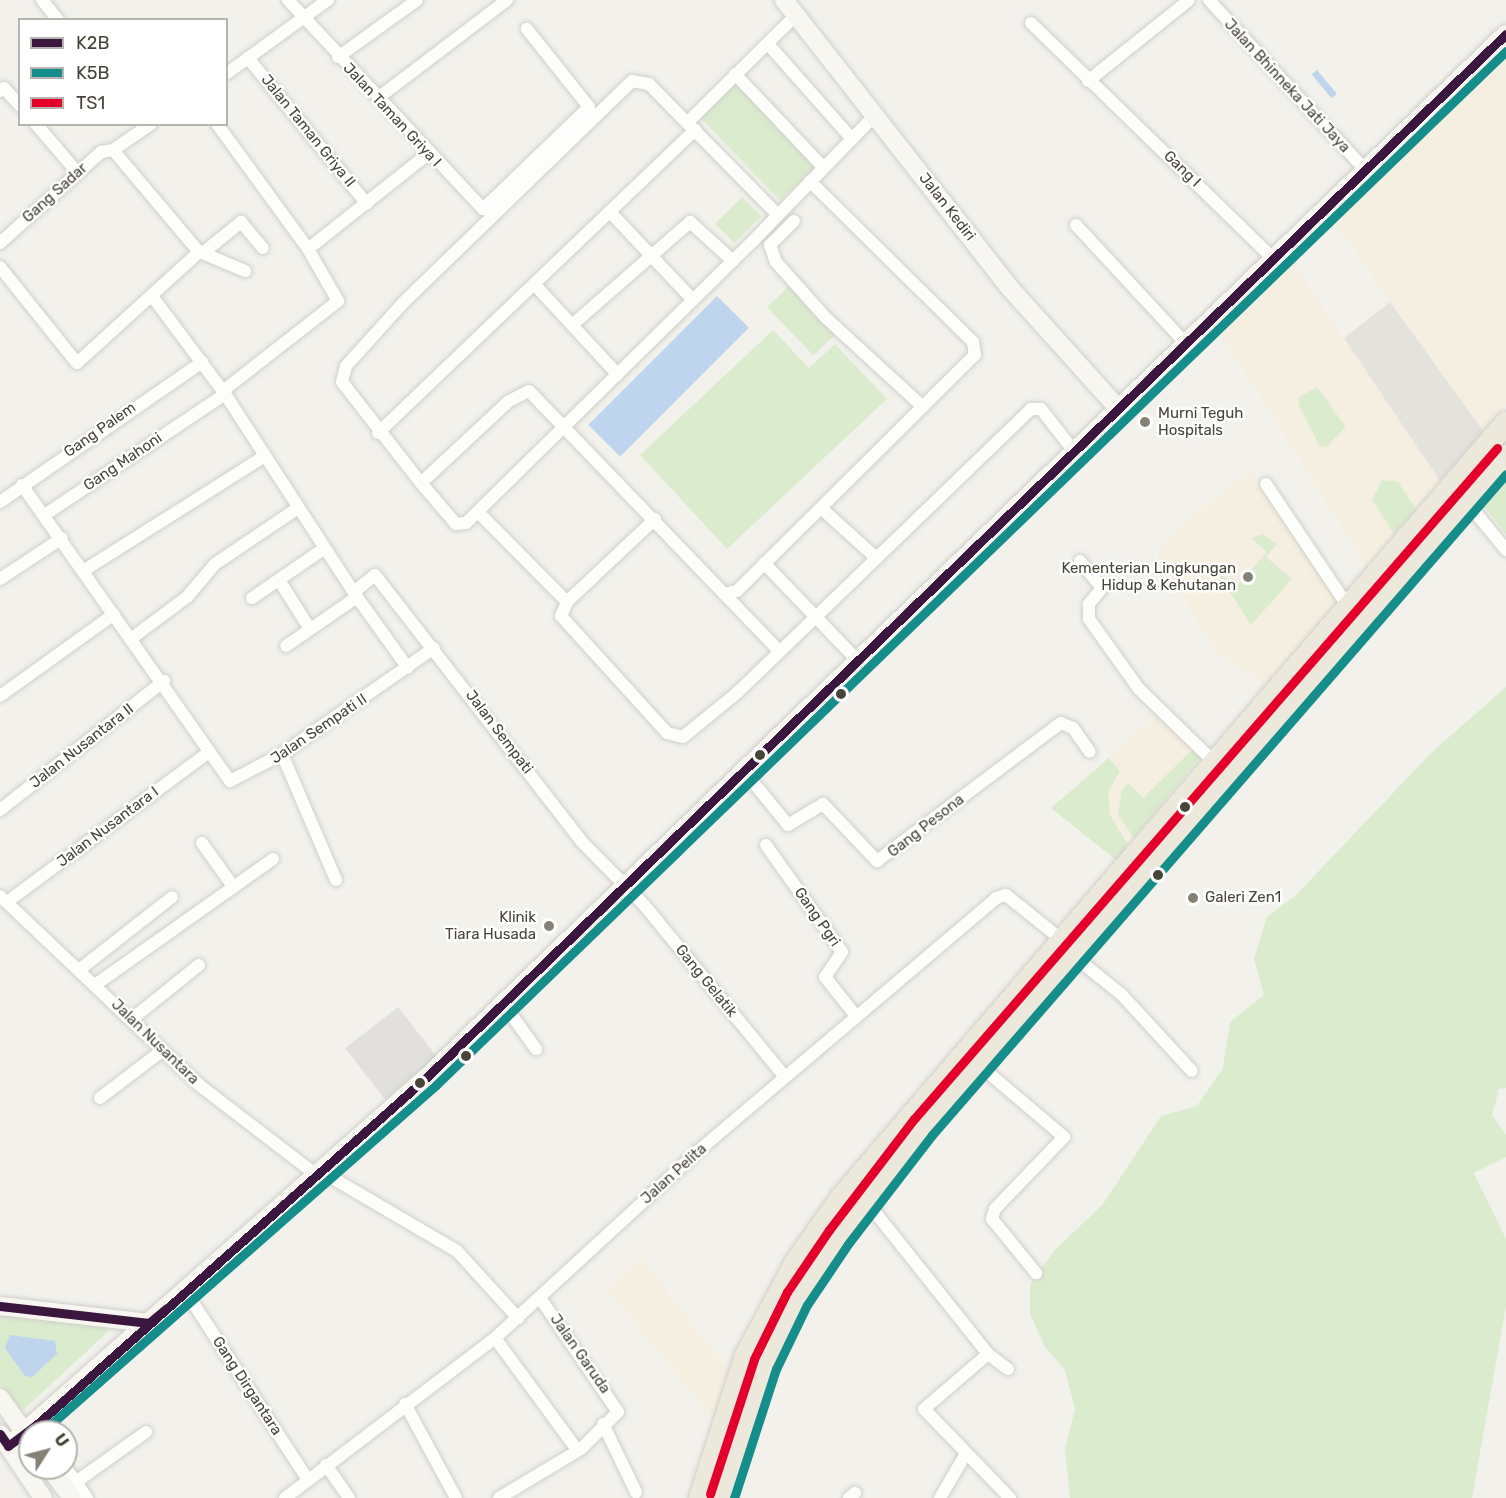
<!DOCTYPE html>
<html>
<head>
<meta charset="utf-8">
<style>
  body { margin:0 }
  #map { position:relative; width:1506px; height:1498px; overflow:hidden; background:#f2f1ec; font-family:Rubik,sans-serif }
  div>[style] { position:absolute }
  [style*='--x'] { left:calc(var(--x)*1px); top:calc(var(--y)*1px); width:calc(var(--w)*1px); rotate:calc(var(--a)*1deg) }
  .commercial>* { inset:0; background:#f4efe0 }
  .industrial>* { inset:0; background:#e4e2dc }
  .green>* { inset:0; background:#dbecce; transform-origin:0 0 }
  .parking>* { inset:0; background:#e1e0dc; transform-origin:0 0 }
  .water>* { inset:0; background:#bfd4ed; transform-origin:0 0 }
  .roads { filter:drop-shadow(0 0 2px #d0cfca) drop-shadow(0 0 2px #d0cfca) }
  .street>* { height:12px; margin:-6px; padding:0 6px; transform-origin:6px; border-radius:6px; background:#fdfdfc }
  .secondary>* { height:18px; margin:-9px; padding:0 9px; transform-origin:9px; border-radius:9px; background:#f7f6f0 }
  .highway>* { height:22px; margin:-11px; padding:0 11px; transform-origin:11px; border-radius:11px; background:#ece8db }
  .bus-1>* { height:9px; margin:-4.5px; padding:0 4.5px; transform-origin:4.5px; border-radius:4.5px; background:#3b163f }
  .bus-2>* { height:9px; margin:-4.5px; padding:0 4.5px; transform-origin:4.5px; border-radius:4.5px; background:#158d8b }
  .bus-3>* { height:9px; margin:-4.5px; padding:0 4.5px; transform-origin:4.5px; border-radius:4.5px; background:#e4002b }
  .dots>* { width:16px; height:16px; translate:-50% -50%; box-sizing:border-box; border:3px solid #fff; border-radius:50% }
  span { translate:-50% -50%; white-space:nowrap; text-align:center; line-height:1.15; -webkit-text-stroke:5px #fff; paint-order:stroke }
  .street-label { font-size:15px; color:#484438 }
  .poi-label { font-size:15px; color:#484438 }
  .left { translate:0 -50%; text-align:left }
  .right { translate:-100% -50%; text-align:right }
  .legend { position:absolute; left:18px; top:18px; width:210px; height:108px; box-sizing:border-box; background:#fff; border:2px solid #b6b4af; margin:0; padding:8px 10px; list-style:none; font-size:18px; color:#484438 }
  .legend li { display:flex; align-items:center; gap:12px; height:30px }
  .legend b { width:30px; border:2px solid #b6b4af }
  .north { position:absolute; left:18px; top:1420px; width:60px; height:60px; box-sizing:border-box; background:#fff; border:2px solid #b6b4af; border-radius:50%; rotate:54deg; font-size:16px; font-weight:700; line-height:24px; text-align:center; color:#484438 }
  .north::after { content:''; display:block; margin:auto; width:21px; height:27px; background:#848177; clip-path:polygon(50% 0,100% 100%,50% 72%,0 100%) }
</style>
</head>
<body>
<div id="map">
  <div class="commercial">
    <div style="clip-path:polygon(1506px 52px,1506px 405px,1484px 432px,1333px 221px)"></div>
    <div style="clip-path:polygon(1289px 257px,1440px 481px,1366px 566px,1218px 330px)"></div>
    <div style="clip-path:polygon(1250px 471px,1341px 600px,1266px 685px,1215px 651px,1157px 554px,1179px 526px)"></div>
    <div style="clip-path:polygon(1158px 714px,1200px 758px,1116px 860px,1051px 808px)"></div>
    <div style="clip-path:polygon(641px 1257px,732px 1375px,717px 1423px,606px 1289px)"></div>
  </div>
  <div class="industrial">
    <div style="clip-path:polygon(1390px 302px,1484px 432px,1440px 481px,1344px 338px)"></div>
  </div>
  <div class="green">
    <div style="left:737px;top:81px;width:116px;height:52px;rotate:46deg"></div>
    <div style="left:742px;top:197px;width:27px;height:38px;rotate:45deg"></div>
    <div style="left:790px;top:285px;width:67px;height:32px;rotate:46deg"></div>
    <div style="clip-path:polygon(773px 330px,809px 368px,835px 344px,887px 399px,727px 549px,640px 455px)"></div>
    <div style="clip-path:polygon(1317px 387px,1346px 427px,1326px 447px,1319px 445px,1299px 406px,1299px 397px)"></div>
    <div style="clip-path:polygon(1506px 475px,1506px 534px,1481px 503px)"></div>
    <div style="clip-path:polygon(1382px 480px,1398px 482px,1416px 509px,1394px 534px,1372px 500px)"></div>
    <div style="clip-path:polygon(1262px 534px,1277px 544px,1266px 557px,1292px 579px,1251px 625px,1216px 570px,1236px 587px,1267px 552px,1251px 538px)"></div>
    <div style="clip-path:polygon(1506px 687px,1506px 1088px,1499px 1089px,1492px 1115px,1506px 1135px,1506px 1157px,1474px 1173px,1506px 1239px,1506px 1306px,1472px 1498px,1070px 1498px,1065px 1449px,1075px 1409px,1065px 1370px,1045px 1347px,1030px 1314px,1030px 1285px,1054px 1251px,1103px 1204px,1161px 1116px,1197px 1106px,1223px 1068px,1230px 1022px,1264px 995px,1254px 959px,1267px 917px,1295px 896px,1432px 752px)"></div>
    <div style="clip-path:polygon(1192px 750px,1200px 758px,1134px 838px,1118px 815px,1122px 789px,1129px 783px,1143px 798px)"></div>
    <div style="clip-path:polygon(1109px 758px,1120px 771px,1108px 792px,1110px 815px,1128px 845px,1116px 860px,1051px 808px)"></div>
    <div style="clip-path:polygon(0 1314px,106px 1328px,109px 1331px,22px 1411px,0 1384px)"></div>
  </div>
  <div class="parking">
    <div style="left:398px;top:1007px;width:65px;height:67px;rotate:52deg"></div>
  </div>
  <div class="water">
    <div style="left:1317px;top:70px;width:31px;height:7px;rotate:50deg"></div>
    <div style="left:717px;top:296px;width:45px;height:182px;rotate:45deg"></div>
    <div style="clip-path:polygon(10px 1335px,55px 1341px,57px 1354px,32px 1377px,25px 1376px,5px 1348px)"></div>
  </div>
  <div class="roads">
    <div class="street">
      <div style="--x:42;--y:0;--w:26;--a:51"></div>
      <div style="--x:288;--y:0;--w:286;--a:47"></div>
      <div style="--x:483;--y:209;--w:147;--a:-43.9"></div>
      <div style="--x:589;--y:107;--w:100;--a:-128.5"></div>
      <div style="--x:1209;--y:0;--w:232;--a:47.4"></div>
      <div style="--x:1031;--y:23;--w:339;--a:44.2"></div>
      <div style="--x:768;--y:44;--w:127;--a:48.5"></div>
      <div style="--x:338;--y:57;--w:97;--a:-35.8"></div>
      <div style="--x:248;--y:58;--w:188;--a:50.8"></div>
      <div style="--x:226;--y:74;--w:126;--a:-36"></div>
      <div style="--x:735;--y:74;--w:128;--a:46.6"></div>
      <div style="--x:1088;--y:81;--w:129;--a:-38.7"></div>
      <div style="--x:0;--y:91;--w:5;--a:-37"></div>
      <div style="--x:4;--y:88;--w:24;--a:48"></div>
      <div style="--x:378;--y:98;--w:162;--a:-37.2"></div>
      <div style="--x:688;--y:122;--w:152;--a:-44.7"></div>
      <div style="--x:36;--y:124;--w:63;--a:49.5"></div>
      <div style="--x:217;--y:124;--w:155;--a:53.9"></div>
      <div style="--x:308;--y:249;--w:60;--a:60"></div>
      <div style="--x:338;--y:301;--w:146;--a:142"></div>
      <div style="--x:113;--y:150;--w:133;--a:49.9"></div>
      <div style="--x:113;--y:150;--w:46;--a:-34.4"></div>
      <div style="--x:610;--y:212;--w:121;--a:46.7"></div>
      <div style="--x:778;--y:215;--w:184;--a:-134.6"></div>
      <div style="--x:649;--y:84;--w:17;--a:-170"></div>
      <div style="--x:632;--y:81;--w:319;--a:135.9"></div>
      <div style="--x:403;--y:303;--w:85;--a:132.1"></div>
      <div style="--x:346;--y:366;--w:16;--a:104"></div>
      <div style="--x:342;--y:382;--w:128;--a:52"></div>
      <div style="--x:421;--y:483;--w:54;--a:49.5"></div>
      <div style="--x:456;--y:524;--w:10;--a:-6"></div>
      <div style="--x:466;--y:523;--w:404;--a:-44.5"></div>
      <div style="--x:754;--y:240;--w:174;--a:-45.9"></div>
      <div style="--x:794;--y:221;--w:34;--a:135"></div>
      <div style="--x:770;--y:245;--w:18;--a:71"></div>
      <div style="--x:776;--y:262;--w:76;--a:48.2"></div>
      <div style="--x:827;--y:319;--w:130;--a:42.5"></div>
      <div style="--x:1076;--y:225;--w:163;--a:47.2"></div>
      <div style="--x:0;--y:243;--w:136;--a:-42"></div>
      <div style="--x:101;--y:152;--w:12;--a:-9"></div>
      <div style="--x:308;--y:249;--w:153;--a:-38.4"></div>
      <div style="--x:200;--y:252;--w:49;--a:22.9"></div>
      <div style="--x:204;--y:252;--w:48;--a:-39"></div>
      <div style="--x:241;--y:222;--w:34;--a:50"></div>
      <div style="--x:0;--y:267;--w:123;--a:51.3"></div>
      <div style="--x:77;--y:363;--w:165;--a:-42.3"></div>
      <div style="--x:535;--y:285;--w:122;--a:47.3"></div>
      <div style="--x:152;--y:296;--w:122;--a:53.3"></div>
      <div style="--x:225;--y:394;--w:242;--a:57"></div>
      <div style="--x:357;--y:597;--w:86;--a:145.4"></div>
      <div style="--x:572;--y:325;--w:157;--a:-41.1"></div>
      <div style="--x:690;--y:222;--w:58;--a:42.2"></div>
      <div style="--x:378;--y:433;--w:439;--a:-43.7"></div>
      <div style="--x:421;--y:483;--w:120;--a:-43"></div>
      <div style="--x:509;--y:401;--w:22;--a:-27"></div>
      <div style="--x:529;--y:391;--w:361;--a:46.1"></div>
      <div style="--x:1266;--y:484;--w:146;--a:56.2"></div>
      <div style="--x:22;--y:485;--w:362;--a:54.9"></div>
      <div style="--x:230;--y:781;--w:59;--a:-27.4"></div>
      <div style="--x:282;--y:754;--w:185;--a:-34.9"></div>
      <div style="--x:0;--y:502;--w:246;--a:-34.7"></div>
      <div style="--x:1467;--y:502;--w:62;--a:50.9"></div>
      <div style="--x:821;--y:508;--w:73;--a:42.2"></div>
      <div style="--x:478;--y:512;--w:127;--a:45.3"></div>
      <div style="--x:46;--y:514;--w:216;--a:-33.8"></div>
      <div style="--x:655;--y:519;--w:121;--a:136.7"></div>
      <div style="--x:567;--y:602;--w:15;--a:113"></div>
      <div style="--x:561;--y:616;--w:158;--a:47.8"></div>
      <div style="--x:667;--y:733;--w:16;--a:14"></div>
      <div style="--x:683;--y:737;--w:71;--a:-39.3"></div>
      <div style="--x:738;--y:692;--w:407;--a:-44"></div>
      <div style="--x:1031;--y:409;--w:10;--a:0"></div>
      <div style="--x:1041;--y:409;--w:52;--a:52"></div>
      <div style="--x:1080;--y:561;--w:35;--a:51"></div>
      <div style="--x:1102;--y:588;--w:21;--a:129"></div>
      <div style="--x:1089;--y:604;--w:15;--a:90"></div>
      <div style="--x:1089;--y:619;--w:86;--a:54.5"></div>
      <div style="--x:1139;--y:689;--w:107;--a:44.2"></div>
      <div style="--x:764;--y:563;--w:133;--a:46.2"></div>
      <div style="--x:83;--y:571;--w:215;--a:-32.3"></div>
      <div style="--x:0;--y:579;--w:74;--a:-33.5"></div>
      <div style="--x:279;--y:580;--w:58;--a:57.7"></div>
      <div style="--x:354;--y:592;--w:27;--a:-39"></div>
      <div style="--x:375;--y:575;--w:336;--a:52.2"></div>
      <div style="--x:581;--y:841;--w:91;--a:45.4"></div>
      <div style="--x:645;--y:906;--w:221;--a:50.7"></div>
      <div style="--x:728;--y:593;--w:9;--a:-13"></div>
      <div style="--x:737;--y:591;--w:335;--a:-44.8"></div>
      <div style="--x:975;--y:355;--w:13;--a:-99"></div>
      <div style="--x:973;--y:342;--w:229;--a:-135.4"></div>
      <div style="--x:357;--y:597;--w:87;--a:54.3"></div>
      <div style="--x:252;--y:598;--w:88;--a:-34.4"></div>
      <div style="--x:132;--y:638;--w:69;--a:-36.7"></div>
      <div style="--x:187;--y:597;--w:43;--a:-49.7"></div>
      <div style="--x:215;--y:564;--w:100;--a:-34"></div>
      <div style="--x:0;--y:696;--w:140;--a:-35.7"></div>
      <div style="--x:282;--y:754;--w:137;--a:66.8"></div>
      <div style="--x:744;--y:771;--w:70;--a:50.8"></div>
      <div style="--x:788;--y:825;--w:41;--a:-31"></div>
      <div style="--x:823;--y:804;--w:79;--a:46.5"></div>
      <div style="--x:877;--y:861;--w:230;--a:-36.9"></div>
      <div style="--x:1061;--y:723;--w:13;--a:23"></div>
      <div style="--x:1073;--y:728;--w:29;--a:55"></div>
      <div style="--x:0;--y:810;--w:209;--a:-38.2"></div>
      <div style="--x:202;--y:843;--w:52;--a:54.5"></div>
      <div style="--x:766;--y:845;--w:131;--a:54.6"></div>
      <div style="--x:842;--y:952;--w:30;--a:124"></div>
      <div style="--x:825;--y:977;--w:50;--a:51.5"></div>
      <div style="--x:0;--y:896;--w:274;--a:43.5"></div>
      <div style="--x:199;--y:1085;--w:151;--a:37.5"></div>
      <div style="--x:7;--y:902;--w:252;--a:-36.6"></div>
      <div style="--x:1074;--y:956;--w:62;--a:39.1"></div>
      <div style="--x:1122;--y:995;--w:103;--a:47.4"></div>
      <div style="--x:79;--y:970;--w:118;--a:-38.1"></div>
      <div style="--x:95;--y:985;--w:218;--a:-35.3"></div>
      <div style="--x:503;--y:1003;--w:57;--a:54.3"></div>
      <div style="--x:132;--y:1019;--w:86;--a:-38.9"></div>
      <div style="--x:978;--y:1064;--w:113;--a:40.3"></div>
      <div style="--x:1064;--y:1137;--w:100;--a:133.8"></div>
      <div style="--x:995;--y:1209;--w:10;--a:107"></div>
      <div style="--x:992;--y:1219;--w:70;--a:50.8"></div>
      <div style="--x:100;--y:1098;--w:79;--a:-37.3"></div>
      <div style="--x:324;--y:1173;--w:154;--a:30.4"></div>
      <div style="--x:457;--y:1251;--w:91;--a:47.7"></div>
      <div style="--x:866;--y:1201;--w:196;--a:51.4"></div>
      <div style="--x:988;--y:1354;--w:25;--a:37"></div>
      <div style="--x:186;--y:1292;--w:224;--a:57"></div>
      <div style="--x:495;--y:1338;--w:132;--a:53.7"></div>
      <div style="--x:988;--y:1354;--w:84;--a:139.3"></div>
      <div style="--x:924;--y:1409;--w:124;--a:46"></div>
      <div style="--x:405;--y:1404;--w:107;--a:61.5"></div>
      <div style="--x:603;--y:1424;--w:76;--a:64.1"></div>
      <div style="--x:326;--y:1465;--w:40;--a:55.1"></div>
      <div style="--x:66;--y:1468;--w:37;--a:55"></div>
      <div style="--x:76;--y:1482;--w:86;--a:-35.5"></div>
      <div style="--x:285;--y:1498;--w:264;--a:-37.3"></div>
      <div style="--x:495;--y:1338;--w:275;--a:-42.6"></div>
      <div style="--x:697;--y:1152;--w:392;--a:-40.3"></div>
      <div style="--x:996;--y:898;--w:10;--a:-17"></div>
      <div style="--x:1006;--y:895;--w:72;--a:38.8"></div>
      <div style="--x:499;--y:1498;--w:96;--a:-30.9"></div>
      <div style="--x:581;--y:1449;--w:52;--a:-45"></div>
      <div style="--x:618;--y:1412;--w:138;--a:-124.4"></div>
      <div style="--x:849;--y:1498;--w:8;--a:-40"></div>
      <div style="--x:940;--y:1498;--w:48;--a:-59.7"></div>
    </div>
    <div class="secondary">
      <div style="--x:784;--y:0;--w:363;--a:51.9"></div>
      <div style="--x:1008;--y:286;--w:163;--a:48"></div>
      <div style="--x:0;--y:1306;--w:150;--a:6.5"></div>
      <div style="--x:0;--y:1398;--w:52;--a:54.5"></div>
      <div style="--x:0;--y:1434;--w:77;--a:56.1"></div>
      <div style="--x:8;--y:1446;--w:560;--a:-41.38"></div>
      <div style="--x:428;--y:1076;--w:1499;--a:-44.03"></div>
      <div style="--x:50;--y:1468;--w:37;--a:54"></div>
    </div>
    <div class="highway">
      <div style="--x:700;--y:1498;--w:149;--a:-72.1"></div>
      <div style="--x:746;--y:1356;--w:106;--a:-62"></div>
      <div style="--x:796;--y:1262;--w:80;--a:-54.7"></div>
      <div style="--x:842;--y:1197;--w:1020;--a:-49.37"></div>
      <div style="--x:721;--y:1498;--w:141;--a:-71.8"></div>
      <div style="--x:765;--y:1364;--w:72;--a:-63.8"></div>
      <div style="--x:797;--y:1299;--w:74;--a:-56.5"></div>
      <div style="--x:838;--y:1237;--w:139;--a:-52.3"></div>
      <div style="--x:923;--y:1127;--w:889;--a:-49.01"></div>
    </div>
  </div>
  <div class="bus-1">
    <div style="--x:0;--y:1306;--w:150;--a:6.5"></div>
    <div style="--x:149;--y:1323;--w:23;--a:-40"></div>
    <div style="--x:0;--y:1434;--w:14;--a:56"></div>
    <div style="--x:8;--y:1446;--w:34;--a:-37"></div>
    <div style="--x:35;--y:1426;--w:526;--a:-41.69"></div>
    <div style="--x:428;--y:1076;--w:1499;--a:-44.03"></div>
  </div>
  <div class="bus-2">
    <div style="--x:42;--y:1432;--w:525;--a:-41.37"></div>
    <div style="--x:436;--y:1085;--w:1488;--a:-44.02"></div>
    <div style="--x:734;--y:1498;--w:136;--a:-72"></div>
    <div style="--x:776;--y:1369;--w:71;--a:-64.2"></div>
    <div style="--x:807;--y:1305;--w:73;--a:-56.1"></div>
    <div style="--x:848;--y:1244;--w:138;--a:-52.4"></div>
    <div style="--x:932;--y:1135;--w:875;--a:-49.03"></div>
  </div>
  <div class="bus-3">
    <div style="--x:710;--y:1494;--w:142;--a:-71.9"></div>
    <div style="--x:754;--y:1359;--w:75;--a:-63.8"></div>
    <div style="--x:787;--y:1292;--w:75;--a:-55.9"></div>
    <div style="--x:829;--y:1230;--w:140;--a:-52.6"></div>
    <div style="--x:914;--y:1119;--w:889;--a:-49.01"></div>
  </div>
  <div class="dots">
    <div style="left:1145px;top:422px;background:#848177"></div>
    <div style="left:1248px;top:577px;background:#848177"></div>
    <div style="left:841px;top:694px;background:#484438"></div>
    <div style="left:760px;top:755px;background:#484438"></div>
    <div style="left:1185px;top:807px;background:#484438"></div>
    <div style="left:1158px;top:875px;background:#484438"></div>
    <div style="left:1193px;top:898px;background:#848177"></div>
    <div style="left:549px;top:926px;background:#848177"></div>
    <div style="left:466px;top:1056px;background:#484438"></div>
    <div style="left:420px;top:1083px;background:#484438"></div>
  </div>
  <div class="street-label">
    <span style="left:1287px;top:86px;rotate:47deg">Jalan Bhinneka Jati Jaya</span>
    <span style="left:392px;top:115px;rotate:47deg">Jalan Taman Griya I</span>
    <span style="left:308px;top:131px;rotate:51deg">Jalan Taman Griya II</span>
    <span style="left:1182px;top:169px;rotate:44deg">Gang I</span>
    <span style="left:55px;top:193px;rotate:-42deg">Gang Sadar</span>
    <span style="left:947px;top:207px;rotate:52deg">Jalan Kediri</span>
    <span style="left:100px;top:430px;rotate:-35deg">Gang Palem</span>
    <span style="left:123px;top:462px;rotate:-34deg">Gang Mahoni</span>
    <span style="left:319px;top:729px;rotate:-34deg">Jalan Sempati II</span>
    <span style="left:499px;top:732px;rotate:53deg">Jalan Sempati</span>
    <span style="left:82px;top:746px;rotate:-38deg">Jalan Nusantara II</span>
    <span style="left:926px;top:826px;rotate:-38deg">Gang Pesona</span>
    <span style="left:108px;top:827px;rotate:-37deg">Jalan Nusantara I</span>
    <span style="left:817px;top:917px;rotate:55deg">Gang Pgri</span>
    <span style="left:706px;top:981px;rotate:51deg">Gang Gelatik</span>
    <span style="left:155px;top:1042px;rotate:44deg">Jalan Nusantara</span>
    <span style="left:674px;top:1174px;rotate:-42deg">Jalan Pelita</span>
    <span style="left:580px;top:1354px;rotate:55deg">Jalan Garuda</span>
    <span style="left:247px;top:1386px;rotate:57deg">Gang Dirgantara</span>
  </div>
  <div class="poi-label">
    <span class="left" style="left:1158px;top:422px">Murni Teguh<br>Hospitals</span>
    <span class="right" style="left:1236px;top:577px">Kementerian Lingkungan<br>Hidup &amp; Kehutanan</span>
    <span class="left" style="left:1205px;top:898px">Galeri Zen1</span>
    <span class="right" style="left:536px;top:926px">Klinik<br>Tiara Husada</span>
  </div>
  <ul class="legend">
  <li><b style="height:8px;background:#3b163f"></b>K2B</li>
  <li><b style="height:8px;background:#158d8b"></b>K5B</li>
  <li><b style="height:8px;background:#e4002b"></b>TS1</li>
  </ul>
  <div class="north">U</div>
</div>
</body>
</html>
